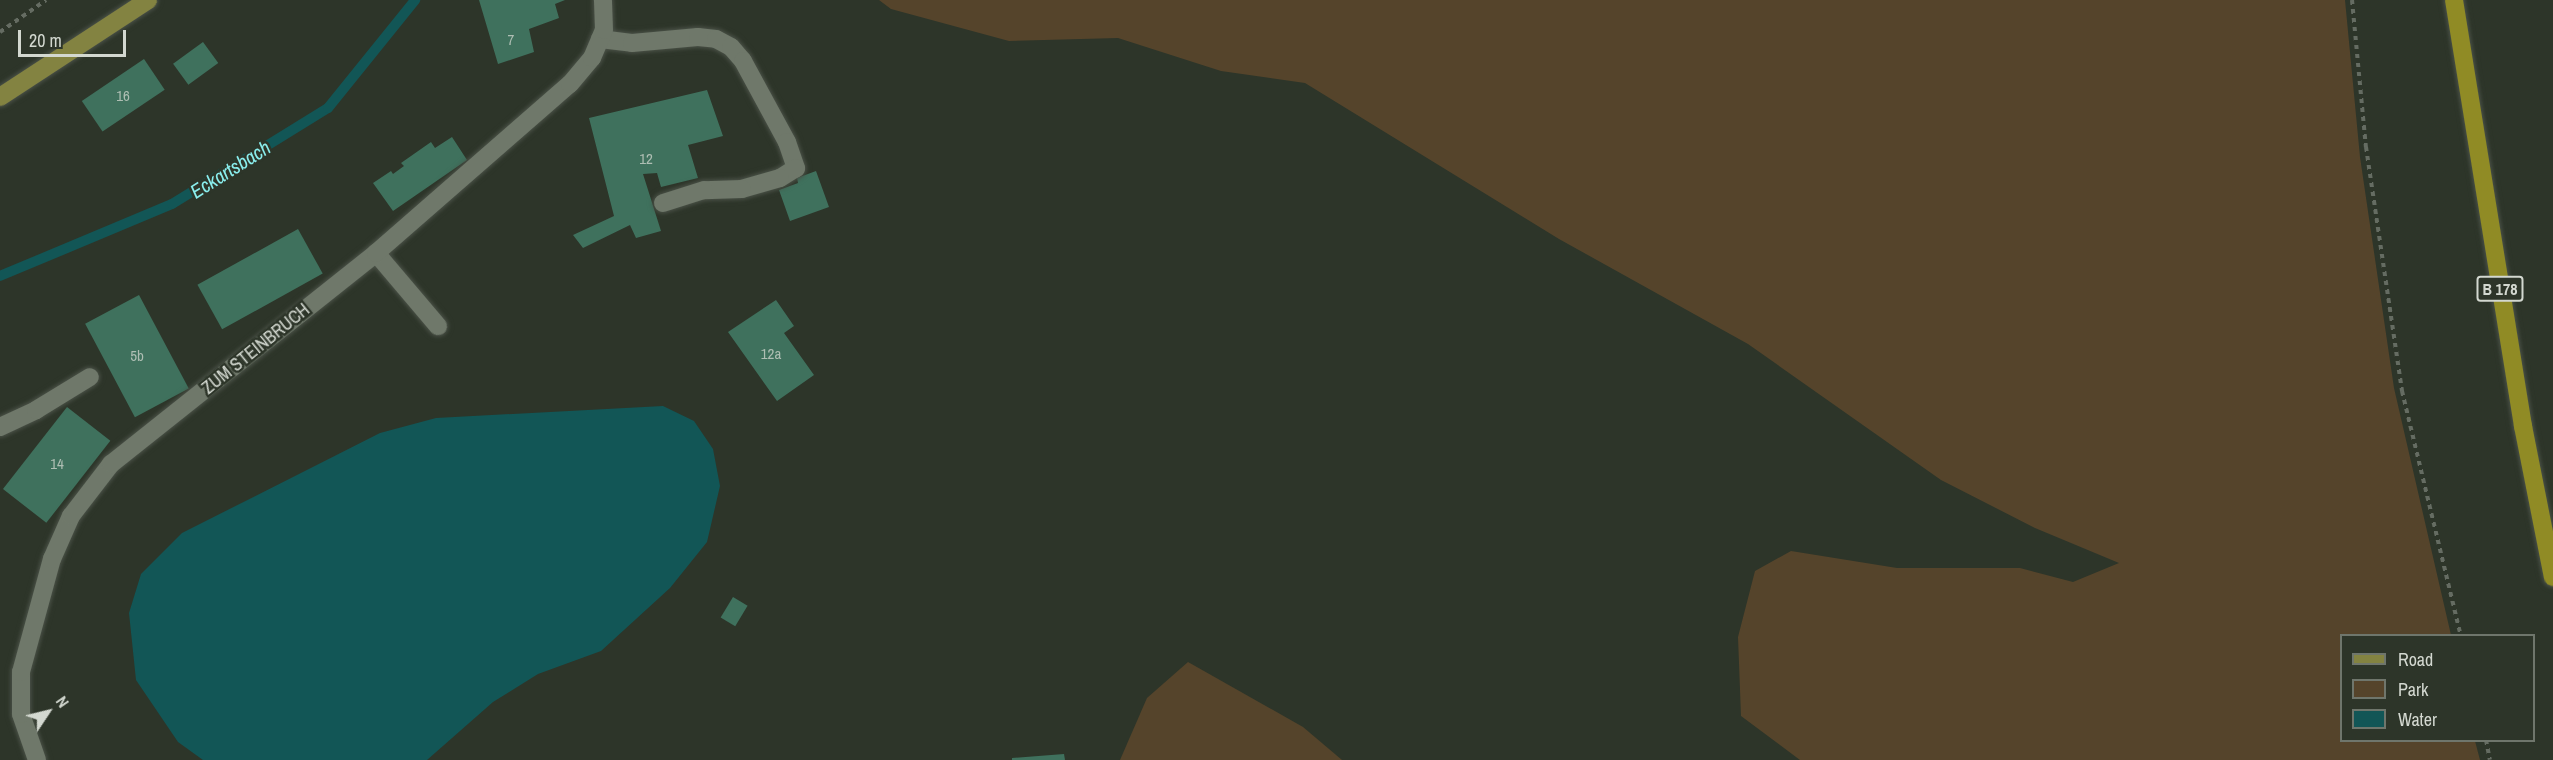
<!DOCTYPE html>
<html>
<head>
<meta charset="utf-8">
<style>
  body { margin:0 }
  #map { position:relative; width:2553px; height:760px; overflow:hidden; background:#2d3529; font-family:"Archivo Narrow",sans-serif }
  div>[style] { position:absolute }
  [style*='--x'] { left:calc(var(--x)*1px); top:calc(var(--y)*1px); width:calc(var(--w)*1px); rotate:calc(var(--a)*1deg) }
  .green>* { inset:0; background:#55442b }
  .water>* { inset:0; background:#125656 }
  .stream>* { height:10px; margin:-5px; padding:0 5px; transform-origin:5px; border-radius:5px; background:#125656 }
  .building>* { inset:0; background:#3f715d; transform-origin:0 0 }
  .path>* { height:4px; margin-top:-2px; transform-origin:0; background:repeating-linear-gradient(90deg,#656c62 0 4.5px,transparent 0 9px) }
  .roads { filter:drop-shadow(0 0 2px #4a5147) drop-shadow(0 0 2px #4a5147) }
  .minor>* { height:18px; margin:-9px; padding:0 9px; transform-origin:9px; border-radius:9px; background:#6f786a }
  .major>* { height:18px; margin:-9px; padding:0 9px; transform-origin:9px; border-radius:9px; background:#838341 }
  .highway>* { height:18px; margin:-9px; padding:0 9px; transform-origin:9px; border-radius:9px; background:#908b25 }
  span { translate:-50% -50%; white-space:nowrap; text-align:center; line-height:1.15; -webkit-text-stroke:5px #2d3529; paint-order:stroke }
  .number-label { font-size:15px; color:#aebeb3 }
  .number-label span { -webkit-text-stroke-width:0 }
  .shield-label span { padding:2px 4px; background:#2d3529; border:2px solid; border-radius:4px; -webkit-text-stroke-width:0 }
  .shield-label { font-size:16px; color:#d3d8d0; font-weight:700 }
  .street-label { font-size:18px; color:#d3d8d0 }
  .water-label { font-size:20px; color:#8aeeed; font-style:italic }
  .legend { position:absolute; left:2340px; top:634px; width:195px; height:108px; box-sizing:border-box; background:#2d3529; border:2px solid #6f766c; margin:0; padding:8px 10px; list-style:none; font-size:18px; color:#d3d8d0 }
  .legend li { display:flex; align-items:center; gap:12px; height:30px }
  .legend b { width:30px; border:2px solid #6f766c }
  .north { position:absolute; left:18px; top:682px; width:60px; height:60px; -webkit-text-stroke:4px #2d3529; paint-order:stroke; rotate:55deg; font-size:16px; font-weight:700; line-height:24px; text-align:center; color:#d3d8d0 }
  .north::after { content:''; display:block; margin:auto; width:21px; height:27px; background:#d3d8d0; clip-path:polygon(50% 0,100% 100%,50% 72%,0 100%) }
  .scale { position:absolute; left:18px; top:30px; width:108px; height:27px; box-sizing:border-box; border:3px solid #d3d8d0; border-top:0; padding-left:8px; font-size:18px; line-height:21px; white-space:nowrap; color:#d3d8d0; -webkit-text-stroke:4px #2d3529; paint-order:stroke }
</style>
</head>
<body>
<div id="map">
  <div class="green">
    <div style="clip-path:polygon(879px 0,2345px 0,2360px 157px,2394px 388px,2451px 635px,2342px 636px,2342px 740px,2475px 741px,2480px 760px,1800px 760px,1741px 716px,1738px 637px,1755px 571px,1791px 551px,1897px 568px,2020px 568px,2073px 582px,2119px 563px,2035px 528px,1941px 480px,1748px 344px,1559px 239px,1305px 83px,1221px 71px,1118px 38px,1009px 41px,891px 9px)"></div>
    <div style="clip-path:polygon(1188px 662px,1303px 727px,1342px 760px,1120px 760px,1147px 698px)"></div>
  </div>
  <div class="water">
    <div style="clip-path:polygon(663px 406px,694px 421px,713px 449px,720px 486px,707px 542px,670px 588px,601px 651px,538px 674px,493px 702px,427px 760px,203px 760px,178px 742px,136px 680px,129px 613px,141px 574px,182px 533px,380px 433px,436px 418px)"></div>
  </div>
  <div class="stream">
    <div style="--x:0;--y:276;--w:186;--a:-22.7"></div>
    <div style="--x:172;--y:204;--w:183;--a:-31.6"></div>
    <div style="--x:328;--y:108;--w:139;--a:-51.1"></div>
  </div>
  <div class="building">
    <div style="clip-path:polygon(479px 0,565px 0,555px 4px,559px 18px,529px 29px,534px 52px,498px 64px)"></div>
    <div style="left:203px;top:42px;width:26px;height:37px;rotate:54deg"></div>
    <div style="left:144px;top:59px;width:37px;height:75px;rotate:56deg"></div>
    <div style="clip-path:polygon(707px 90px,723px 136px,688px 145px,698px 178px,661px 187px,657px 173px,643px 174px,661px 231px,636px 238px,630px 225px,583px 248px,573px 235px,614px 216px,589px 118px)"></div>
    <div style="clip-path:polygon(452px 137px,467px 160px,393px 211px,373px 183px,391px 171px,393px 174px,404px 166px,401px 163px,431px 142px,435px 148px)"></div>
    <div style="clip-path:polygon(816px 171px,829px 207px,790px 221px,779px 190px,798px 183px,797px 178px)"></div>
    <div style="left:298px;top:229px;width:51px;height:115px;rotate:61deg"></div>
    <div style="left:139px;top:295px;width:106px;height:61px;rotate:62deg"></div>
    <div style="clip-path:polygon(776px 300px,794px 326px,784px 333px,814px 375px,777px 401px,728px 332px)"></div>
    <div style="left:67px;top:407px;width:55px;height:104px;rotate:38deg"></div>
    <div style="left:733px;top:597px;width:17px;height:24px;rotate:31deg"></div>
    <div style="clip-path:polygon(1064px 754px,1065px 760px,1012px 760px,1012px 758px)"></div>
  </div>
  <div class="path">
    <div style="--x:2352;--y:0;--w:148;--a:84.6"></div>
    <div style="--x:2366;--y:147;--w:247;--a:81.6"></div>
    <div style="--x:2402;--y:391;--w:252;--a:76.5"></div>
    <div style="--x:0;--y:32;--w:56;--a:-34.8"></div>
    <div style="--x:2486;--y:740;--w:20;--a:79"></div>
  </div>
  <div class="roads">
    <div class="minor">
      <div style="--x:600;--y:39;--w:32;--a:7"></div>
      <div style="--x:632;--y:43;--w:66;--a:-5.2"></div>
      <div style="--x:698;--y:37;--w:18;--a:6"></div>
      <div style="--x:716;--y:39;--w:17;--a:28"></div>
      <div style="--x:731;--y:47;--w:18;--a:49"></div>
      <div style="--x:743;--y:61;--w:92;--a:61.5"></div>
      <div style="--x:787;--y:142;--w:28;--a:71"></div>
      <div style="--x:796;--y:168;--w:19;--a:148"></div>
      <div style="--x:780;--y:178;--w:40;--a:164"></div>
      <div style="--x:742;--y:189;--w:38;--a:178"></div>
      <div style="--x:704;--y:190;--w:43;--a:162.4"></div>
      <div style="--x:376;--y:253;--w:96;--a:49.7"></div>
      <div style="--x:0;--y:427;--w:40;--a:-25"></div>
      <div style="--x:36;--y:410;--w:63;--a:-31.4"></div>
      <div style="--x:37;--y:760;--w:49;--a:-109.2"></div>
      <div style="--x:21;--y:714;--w:42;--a:-90"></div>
      <div style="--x:21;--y:672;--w:117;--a:-74.7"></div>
      <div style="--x:52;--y:559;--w:47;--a:-66.2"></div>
      <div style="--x:71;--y:516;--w:66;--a:-52.4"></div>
      <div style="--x:111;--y:464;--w:339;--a:-38.5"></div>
      <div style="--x:376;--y:253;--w:257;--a:-41.1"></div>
      <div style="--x:570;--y:84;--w:34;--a:-50"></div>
      <div style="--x:592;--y:58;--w:30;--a:-67"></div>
      <div style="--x:604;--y:30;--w:30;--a:-92"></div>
    </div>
    <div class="major">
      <div style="--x:0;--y:97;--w:177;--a:-33.2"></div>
    </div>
    <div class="highway">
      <div style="--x:2454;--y:0;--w:432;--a:80.8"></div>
      <div style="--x:2523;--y:426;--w:154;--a:78.8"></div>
    </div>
  </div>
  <div class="number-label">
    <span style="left:511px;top:40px">7</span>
    <span style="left:123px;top:96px">16</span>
    <span style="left:646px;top:159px">12</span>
    <span style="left:771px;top:354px">12a</span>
    <span style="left:137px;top:356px">5b</span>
    <span style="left:57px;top:464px">14</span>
  </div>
  <div class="shield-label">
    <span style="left:2500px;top:289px">B 178</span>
  </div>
  <div class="street-label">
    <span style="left:256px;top:349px;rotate:-39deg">ZUM STEINBRUCH</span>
  </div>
  <div class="water-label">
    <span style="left:230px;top:169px;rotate:-32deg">Eckartsbach</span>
  </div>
  <ul class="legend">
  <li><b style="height:8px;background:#838341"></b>Road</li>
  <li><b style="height:16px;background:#55442b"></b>Park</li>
  <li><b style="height:16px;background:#125656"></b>Water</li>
  </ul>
  <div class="north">N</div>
  <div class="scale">20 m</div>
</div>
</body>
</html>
